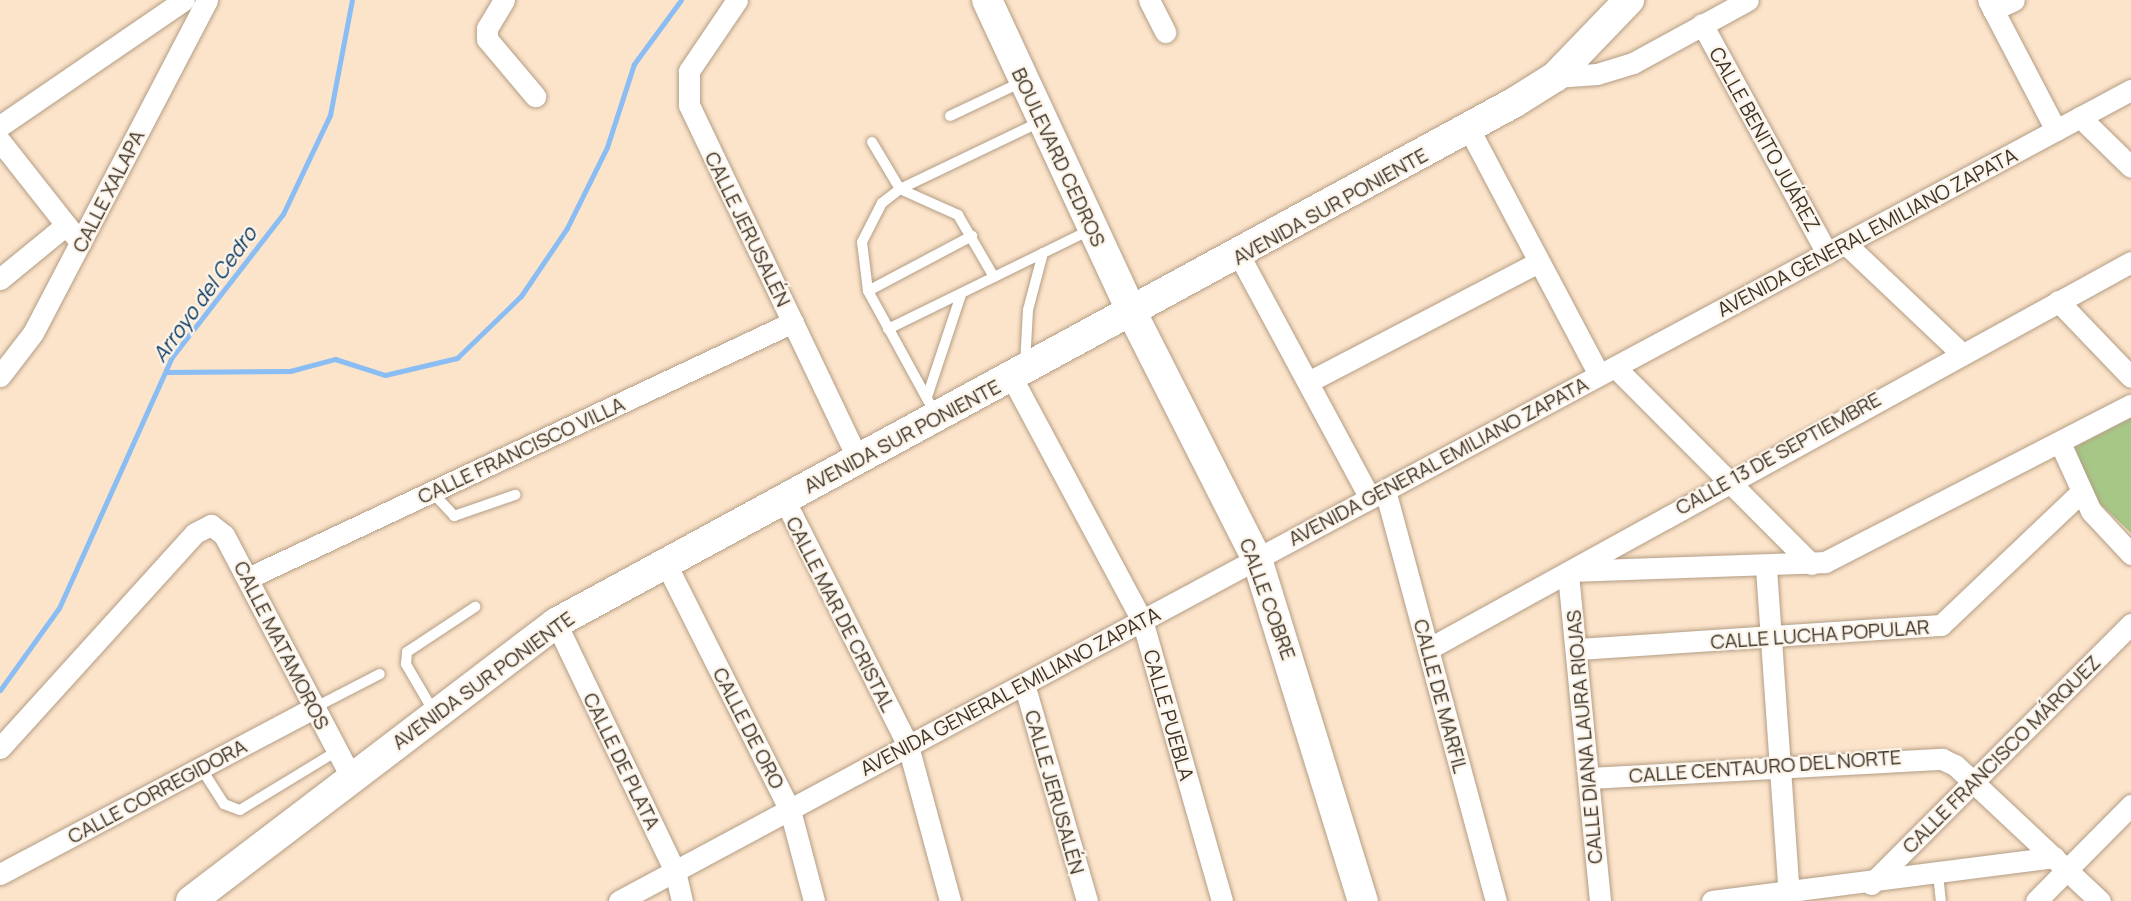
<!DOCTYPE html>
<html>
<head>
<meta charset="utf-8">
<style>
  body { margin:0 }
  #map { position:relative; width:2131px; height:901px; overflow:hidden; background:#fce4ca; font-family:Manrope,sans-serif }
  div>[style] { position:absolute }
  [style*='--x'] { left:calc(var(--x)*1px); top:calc(var(--y)*1px); width:calc(var(--w)*1px); rotate:calc(var(--a)*1deg) }
  .green>* { inset:0; background:#a7c787 }
  .stream>* { height:5px; margin:-2.5px; padding:0 2.5px; transform-origin:2.5px; border-radius:2.5px; background:#89bdf3 }
  .roads { filter:drop-shadow(0 0 2px #b39d85) drop-shadow(0 0 2px #b39d85) }
  .lane>* { height:10px; margin:-5px; padding:0 5px; transform-origin:5px; border-radius:5px; background:#fff }
  .street>* { height:21px; margin:-10.5px; padding:0 10.5px; transform-origin:10.5px; border-radius:10.5px; background:#fff }
  .secondary>* { height:30px; margin:-15px; padding:0 15px; transform-origin:15px; border-radius:15px; background:#fff }
  span { translate:-50% -50%; white-space:nowrap; text-align:center; line-height:1.15; -webkit-text-stroke:4.5px #fdf4e9; paint-order:stroke }
  .street-label { font-size:20px; color:#3b3228 }
  .water-label { font-size:21px; color:#073862; font-style:italic }
</style>
</head>
<body>
<div id="map">
  <div class="green">
    <div style="clip-path:polygon(2131px 418px,2131px 533px,2094px 498px,2075px 447px)"></div>
  </div>
  <div class="stream">
    <div style="--x:166;--y:372;--w:124;--a:-0.5"></div>
    <div style="--x:290;--y:371;--w:47;--a:-14.9"></div>
    <div style="--x:335;--y:359;--w:52;--a:17.7"></div>
    <div style="--x:385;--y:375;--w:74;--a:-13.3"></div>
    <div style="--x:457;--y:358;--w:89;--a:-44.1"></div>
    <div style="--x:521;--y:296;--w:82;--a:-55.9"></div>
    <div style="--x:567;--y:228;--w:90;--a:-63.7"></div>
    <div style="--x:607;--y:147;--w:87;--a:-72"></div>
    <div style="--x:634;--y:64;--w:79;--a:-53.7"></div>
    <div style="--x:0;--y:690;--w:101;--a:-54.3"></div>
    <div style="--x:59;--y:608;--w:275;--a:-65.8"></div>
    <div style="--x:172;--y:357;--w:181;--a:-52.2"></div>
    <div style="--x:283;--y:214;--w:110;--a:-64.6"></div>
    <div style="--x:330;--y:115;--w:117;--a:-79.2"></div>
  </div>
  <div class="roads">
    <div class="lane">
      <div style="--x:950;--y:116;--w:82;--a:-25.3"></div>
      <div style="--x:872;--y:142;--w:55;--a:59.2"></div>
      <div style="--x:900;--y:189;--w:64;--a:24.1"></div>
      <div style="--x:958;--y:215;--w:72;--a:59.9"></div>
      <div style="--x:868;--y:291;--w:118;--a:-27.9"></div>
      <div style="--x:888;--y:329;--w:227;--a:-26.1"></div>
      <div style="--x:1025;--y:365;--w:55;--a:-86.9"></div>
      <div style="--x:1028;--y:310;--w:59;--a:-75.3"></div>
      <div style="--x:927;--y:397;--w:108;--a:-71.6"></div>
      <div style="--x:936;--y:415;--w:141;--a:-118.7"></div>
      <div style="--x:868;--y:291;--w:49;--a:-97"></div>
      <div style="--x:862;--y:242;--w:44;--a:-62.9"></div>
      <div style="--x:882;--y:203;--w:23;--a:-38"></div>
      <div style="--x:900;--y:189;--w:155;--a:-25.6"></div>
      <div style="--x:432;--y:492;--w:33;--a:47"></div>
      <div style="--x:454;--y:516;--w:65;--a:-19"></div>
      <div style="--x:314;--y:708;--w:74;--a:-27.3"></div>
      <div style="--x:434;--y:712;--w:56;--a:-120.3"></div>
      <div style="--x:406;--y:664;--w:12;--a:-85"></div>
      <div style="--x:407;--y:652;--w:82;--a:-33.5"></div>
      <div style="--x:201;--y:768;--w:43;--a:57.4"></div>
      <div style="--x:224;--y:804;--w:17;--a:21"></div>
      <div style="--x:240;--y:810;--w:114;--a:-31.3"></div>
      <div style="--x:1938;--y:874;--w:27;--a:84"></div>
    </div>
    <div class="street">
      <div style="--x:504;--y:0;--w:33;--a:121"></div>
      <div style="--x:487;--y:28;--w:11;--a:90"></div>
      <div style="--x:487;--y:39;--w:75;--a:49.9"></div>
      <div style="--x:737;--y:0;--w:86;--a:124.1"></div>
      <div style="--x:689;--y:71;--w:34;--a:90"></div>
      <div style="--x:689;--y:105;--w:395;--a:64.5"></div>
      <div style="--x:1149;--y:0;--w:36;--a:63"></div>
      <div style="--x:1988;--y:0;--w:147;--a:62.4"></div>
      <div style="--x:1993;--y:10;--w:23;--a:-25"></div>
      <div style="--x:1702;--y:24;--w:261;--a:61.4"></div>
      <div style="--x:1555;--y:77;--w:42;--a:-4.1"></div>
      <div style="--x:1597;--y:74;--w:38;--a:-17"></div>
      <div style="--x:1633;--y:63;--w:131;--a:-28.7"></div>
      <div style="--x:2080;--y:117;--w:71;--a:44.4"></div>
      <div style="--x:0;--y:126;--w:223;--a:-34.4"></div>
      <div style="--x:1469;--y:129;--w:278;--a:62.1"></div>
      <div style="--x:0;--y:141;--w:107;--a:51.8"></div>
      <div style="--x:1845;--y:243;--w:158;--a:43.5"></div>
      <div style="--x:1239;--y:255;--w:276;--a:61.7"></div>
      <div style="--x:0;--y:279;--w:85;--a:-39.3"></div>
      <div style="--x:66;--y:225;--w:23;--a:50"></div>
      <div style="--x:2058;--y:301;--w:105;--a:46.2"></div>
      <div style="--x:1615;--y:367;--w:278;--a:45.1"></div>
      <div style="--x:0;--y:376;--w:54;--a:-52.5"></div>
      <div style="--x:33;--y:333;--w:376;--a:-62.4"></div>
      <div style="--x:1012;--y:378;--w:275;--a:61.8"></div>
      <div style="--x:1142;--y:620;--w:292;--a:74.1"></div>
      <div style="--x:1308;--y:382;--w:260;--a:-27.5"></div>
      <div style="--x:2060;--y:443;--w:75;--a:65.5"></div>
      <div style="--x:2091;--y:511;--w:59;--a:47.1"></div>
      <div style="--x:1385;--y:490;--w:426;--a:74.9"></div>
      <div style="--x:784;--y:499;--w:276;--a:63.3"></div>
      <div style="--x:908;--y:746;--w:161;--a:74.8"></div>
      <div style="--x:665;--y:562;--w:278;--a:63.3"></div>
      <div style="--x:790;--y:810;--w:94;--a:75.2"></div>
      <div style="--x:1766;--y:568;--w:334;--a:86"></div>
      <div style="--x:1573;--y:571;--w:252;--a:-2"></div>
      <div style="--x:1825;--y:562;--w:344;--a:-27.2"></div>
      <div style="--x:1568;--y:574;--w:329;--a:84.4"></div>
      <div style="--x:248;--y:578;--w:602;--a:-25.16"></div>
      <div style="--x:556;--y:623;--w:275;--a:64.4"></div>
      <div style="--x:675;--y:871;--w:31;--a:77"></div>
      <div style="--x:1428;--y:649;--w:802;--a:-28.83"></div>
      <div style="--x:1578;--y:649;--w:364;--a:-3.8"></div>
      <div style="--x:1941;--y:625;--w:193;--a:-43.5"></div>
      <div style="--x:1024;--y:684;--w:226;--a:73.8"></div>
      <div style="--x:0;--y:748;--w:290;--a:-47.8"></div>
      <div style="--x:195;--y:533;--w:18;--a:-27"></div>
      <div style="--x:211;--y:525;--w:16;--a:38"></div>
      <div style="--x:224;--y:535;--w:273;--a:62.3"></div>
      <div style="--x:1589;--y:778;--w:354;--a:-3.1"></div>
      <div style="--x:1942;--y:759;--w:14;--a:25"></div>
      <div style="--x:1955;--y:765;--w:199;--a:43.2"></div>
      <div style="--x:0;--y:874;--w:355;--a:-27.9"></div>
      <div style="--x:1871;--y:884;--w:368;--a:-45"></div>
      <div style="--x:619;--y:901;--w:1716;--a:-28.21"></div>
      <div style="--x:1712;--y:901;--w:345;--a:-7.3"></div>
      <div style="--x:2036;--y:901;--w:135;--a:-45.3"></div>
    </div>
    <div class="secondary">
      <div style="--x:987;--y:0;--w:345;--a:65.1"></div>
      <div style="--x:1132;--y:313;--w:276;--a:63.1"></div>
      <div style="--x:1257;--y:559;--w:358;--a:72.8"></div>
      <div style="--x:191;--y:901;--w:459;--a:-37.3"></div>
      <div style="--x:556;--y:623;--w:1091;--a:-28.51"></div>
      <div style="--x:1515;--y:102;--w:47;--a:-32"></div>
      <div style="--x:1555;--y:77;--w:107;--a:-46.1"></div>
    </div>
  </div>
  <div class="street-label">
    <span style="left:1765px;top:139px;rotate:61deg">CALLE BENITO JUÁREZ</span>
    <span style="left:1059px;top:157px;rotate:65deg">BOULEVARD CEDROS</span>
    <span style="left:108px;top:191px;rotate:-63deg">CALLE XALAPA</span>
    <span style="left:1330px;top:206px;rotate:-29deg">AVENIDA SUR PONIENTE</span>
    <span style="left:748px;top:229px;rotate:64deg">CALLE JERUSALÉN</span>
    <span style="left:1867px;top:232px;rotate:-28deg">AVENIDA GENERAL EMILIANO ZAPATA</span>
    <span style="left:902px;top:436px;rotate:-28deg">AVENIDA SUR PONIENTE</span>
    <span style="left:521px;top:450px;rotate:-25deg">CALLE FRANCISCO VILLA</span>
    <span style="left:1778px;top:453px;rotate:-29deg">CALLE 13 DE SEPTIEMBRE</span>
    <span style="left:1438px;top:461px;rotate:-28deg">AVENIDA GENERAL EMILIANO ZAPATA</span>
    <span style="left:1268px;top:599px;rotate:70deg">CALLE COBRE</span>
    <span style="left:841px;top:614px;rotate:63deg">CALLE MAR DE CRISTAL</span>
    <span style="left:1820px;top:634px;rotate:-4deg">CALLE LUCHA POPULAR</span>
    <span style="left:282px;top:645px;rotate:63deg">CALLE MATAMOROS</span>
    <span style="left:483px;top:680px;rotate:-36deg">AVENIDA SUR PONIENTE</span>
    <span style="left:1010px;top:691px;rotate:-28deg">AVENIDA GENERAL EMILIANO ZAPATA</span>
    <span style="left:1441px;top:696px;rotate:75deg">CALLE DE MARFIL</span>
    <span style="left:1169px;top:715px;rotate:74deg">CALLE PUEBLA</span>
    <span style="left:749px;top:728px;rotate:63deg">CALLE DE ORO</span>
    <span style="left:1584px;top:737px;rotate:-95deg">CALLE DIANA LAURA RIOJAS</span>
    <span style="left:2001px;top:754px;rotate:-45deg">CALLE FRANCISCO MÁRQUEZ</span>
    <span style="left:622px;top:761px;rotate:64deg">CALLE DE PLATA</span>
    <span style="left:1765px;top:766px;rotate:-4deg">CALLE CENTAURO DEL NORTE</span>
    <span style="left:157px;top:791px;rotate:-28deg">CALLE CORREGIDORA</span>
    <span style="left:1055px;top:792px;rotate:74deg">CALLE JERUSALÉN</span>
  </div>
  <div class="water-label">
    <span style="left:204px;top:294px;rotate:-54deg">Arroyo del Cedro</span>
  </div>
</div>
</body>
</html>
